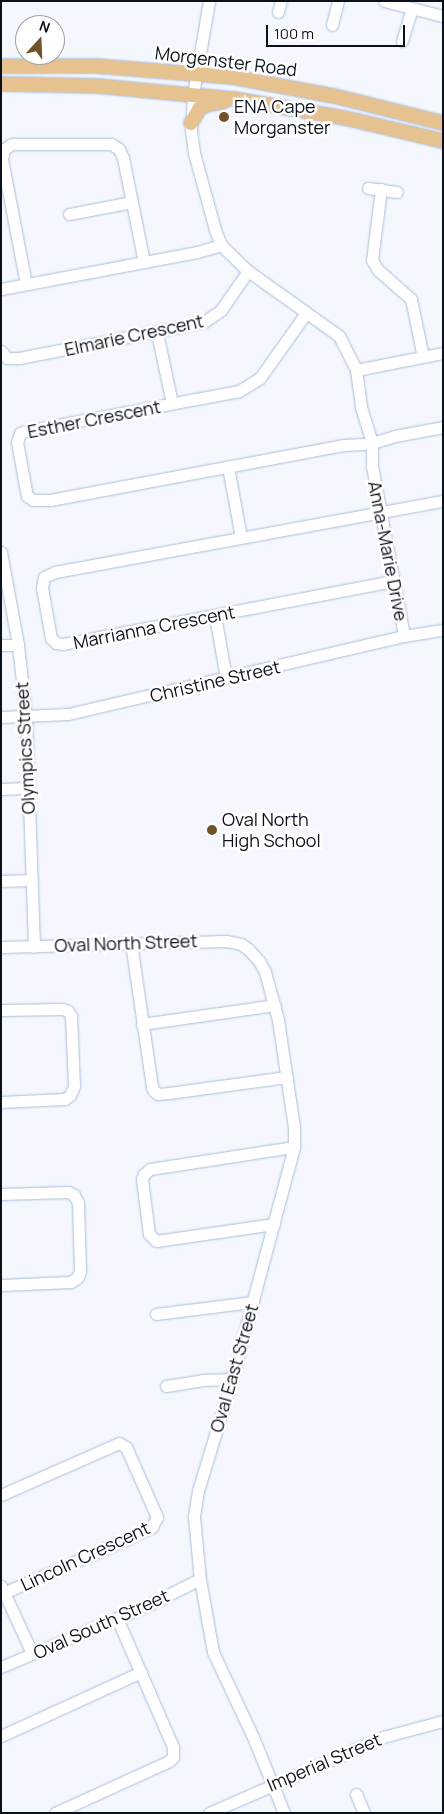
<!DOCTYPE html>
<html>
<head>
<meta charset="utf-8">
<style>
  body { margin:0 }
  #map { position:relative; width:444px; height:1814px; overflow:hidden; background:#f4f8fe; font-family:Manrope,sans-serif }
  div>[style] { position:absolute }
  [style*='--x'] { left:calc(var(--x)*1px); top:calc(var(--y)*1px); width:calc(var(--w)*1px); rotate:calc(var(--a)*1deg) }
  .roads { filter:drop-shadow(0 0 1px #abbcd9) drop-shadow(0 0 1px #abbcd9) }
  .minor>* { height:11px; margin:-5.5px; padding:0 5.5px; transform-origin:5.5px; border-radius:5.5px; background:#fff }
  .major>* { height:14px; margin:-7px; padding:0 7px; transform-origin:7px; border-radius:7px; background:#e6c290 }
  .dots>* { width:14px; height:14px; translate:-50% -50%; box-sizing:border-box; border:2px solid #fff; border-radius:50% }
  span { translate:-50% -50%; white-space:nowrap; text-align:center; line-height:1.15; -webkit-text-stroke:5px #fff; paint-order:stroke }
  .street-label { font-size:18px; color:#0b111b }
  .poi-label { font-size:18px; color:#0b111b }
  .left { translate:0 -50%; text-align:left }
  .frame { position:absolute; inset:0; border:2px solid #0b111b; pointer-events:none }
  .north { position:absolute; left:15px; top:15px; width:50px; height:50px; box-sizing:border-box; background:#fff; border:1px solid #9da0a4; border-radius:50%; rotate:20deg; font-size:14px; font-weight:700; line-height:20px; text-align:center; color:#0b111b }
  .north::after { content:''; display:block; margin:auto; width:18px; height:22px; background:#715127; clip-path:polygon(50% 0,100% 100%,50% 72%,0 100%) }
  .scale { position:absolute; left:266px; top:25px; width:139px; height:22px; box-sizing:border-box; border:2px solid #0b111b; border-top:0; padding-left:6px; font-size:15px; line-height:18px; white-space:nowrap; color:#0b111b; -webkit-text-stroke:4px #fff; paint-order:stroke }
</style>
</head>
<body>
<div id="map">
  <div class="roads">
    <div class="minor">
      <div style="--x:209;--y:1;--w:95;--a:99.7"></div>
      <div style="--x:193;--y:95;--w:36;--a:93"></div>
      <div style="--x:191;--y:131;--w:22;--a:82"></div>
      <div style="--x:194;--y:153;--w:80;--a:74.7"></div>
      <div style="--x:215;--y:230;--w:16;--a:68"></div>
      <div style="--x:221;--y:245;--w:37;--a:44"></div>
      <div style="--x:248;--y:271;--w:112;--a:35.5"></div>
      <div style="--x:339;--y:336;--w:38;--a:63"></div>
      <div style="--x:356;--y:370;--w:37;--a:82"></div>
      <div style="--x:361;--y:407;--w:31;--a:73"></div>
      <div style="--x:384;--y:1;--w:61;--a:14.3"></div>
      <div style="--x:278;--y:12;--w:11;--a:-75"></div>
      <div style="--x:332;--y:25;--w:25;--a:-76"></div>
      <div style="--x:402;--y:41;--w:34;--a:-73"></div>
      <div style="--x:368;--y:188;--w:29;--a:8"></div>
      <div style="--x:381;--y:189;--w:72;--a:97.2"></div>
      <div style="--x:372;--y:260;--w:12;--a:59"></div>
      <div style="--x:378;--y:270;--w:44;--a:41.3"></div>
      <div style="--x:411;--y:299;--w:59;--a:78.3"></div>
      <div style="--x:69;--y:214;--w:64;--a:-10.8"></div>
      <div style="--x:26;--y:284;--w:127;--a:-100.9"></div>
      <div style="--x:2;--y:159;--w:10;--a:-79"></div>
      <div style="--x:4;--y:149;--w:9;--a:-32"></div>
      <div style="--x:12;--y:144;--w:99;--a:0"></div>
      <div style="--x:111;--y:144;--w:9;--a:32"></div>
      <div style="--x:119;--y:149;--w:10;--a:66"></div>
      <div style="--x:123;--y:158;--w:106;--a:78.6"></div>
      <div style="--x:1;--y:289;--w:199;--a:-10.7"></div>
      <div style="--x:197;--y:252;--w:25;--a:-16"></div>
      <div style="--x:306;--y:313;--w:80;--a:125.3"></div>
      <div style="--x:260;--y:378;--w:25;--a:148"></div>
      <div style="--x:239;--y:391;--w:218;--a:169.4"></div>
      <div style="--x:25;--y:431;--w:5;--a:158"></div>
      <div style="--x:20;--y:433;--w:9;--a:108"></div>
      <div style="--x:17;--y:442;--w:55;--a:79.5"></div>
      <div style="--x:27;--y:496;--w:7;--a:34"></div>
      <div style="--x:33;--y:500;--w:17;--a:0"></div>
      <div style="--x:50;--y:500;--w:298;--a:-10.6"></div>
      <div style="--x:343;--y:445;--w:21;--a:-3"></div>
      <div style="--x:157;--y:333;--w:72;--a:77.9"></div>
      <div style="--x:1;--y:351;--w:9;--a:49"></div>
      <div style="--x:7;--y:358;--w:12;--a:0"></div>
      <div style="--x:19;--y:358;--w:188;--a:-11"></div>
      <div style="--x:204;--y:322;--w:21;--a:-35"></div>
      <div style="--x:221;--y:310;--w:47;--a:-55.3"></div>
      <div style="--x:356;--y:370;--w:89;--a:-11.1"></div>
      <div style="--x:372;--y:443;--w:24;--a:-17"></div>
      <div style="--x:395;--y:436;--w:49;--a:-10.6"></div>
      <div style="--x:372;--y:444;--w:22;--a:90"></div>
      <div style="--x:372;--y:466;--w:173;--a:79.3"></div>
      <div style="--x:228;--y:467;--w:71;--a:79.5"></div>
      <div style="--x:1;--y:552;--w:95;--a:79.6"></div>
      <div style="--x:18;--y:645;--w:71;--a:83.6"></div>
      <div style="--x:26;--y:716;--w:231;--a:88"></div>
      <div style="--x:393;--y:581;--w:336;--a:169.2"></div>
      <div style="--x:63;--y:644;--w:7;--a:-172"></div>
      <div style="--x:56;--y:643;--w:7;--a:-135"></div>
      <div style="--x:51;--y:638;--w:51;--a:-100.2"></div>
      <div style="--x:42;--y:588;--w:11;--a:-80"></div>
      <div style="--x:44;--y:577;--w:12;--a:-24"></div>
      <div style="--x:55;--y:572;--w:394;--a:-10.4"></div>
      <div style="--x:215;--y:616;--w:63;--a:79.9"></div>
      <div style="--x:1;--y:645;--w:17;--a:0"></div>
      <div style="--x:1;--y:717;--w:67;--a:-2.6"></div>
      <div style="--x:68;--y:714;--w:345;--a:-13.1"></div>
      <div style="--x:404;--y:636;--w:39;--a:-9"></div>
      <div style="--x:1;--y:789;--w:27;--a:-2"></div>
      <div style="--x:1;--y:881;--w:30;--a:-2"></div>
      <div style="--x:131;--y:943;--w:146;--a:81.7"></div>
      <div style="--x:152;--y:1087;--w:4;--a:63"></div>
      <div style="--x:154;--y:1091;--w:5;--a:37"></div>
      <div style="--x:158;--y:1094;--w:11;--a:-5"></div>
      <div style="--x:169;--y:1093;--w:119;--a:-7.7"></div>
      <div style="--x:1;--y:947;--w:225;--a:-1.5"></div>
      <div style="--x:226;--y:941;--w:15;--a:11"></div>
      <div style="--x:241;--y:944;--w:9;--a:36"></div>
      <div style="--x:248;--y:949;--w:16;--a:47"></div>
      <div style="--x:259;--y:961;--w:13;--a:61"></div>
      <div style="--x:265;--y:972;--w:50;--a:74.8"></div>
      <div style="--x:278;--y:1020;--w:108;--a:81.5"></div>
      <div style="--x:294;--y:1127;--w:20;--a:90"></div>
      <div style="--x:294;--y:1147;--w:240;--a:105"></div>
      <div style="--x:232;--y:1379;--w:117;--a:106.9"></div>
      <div style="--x:198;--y:1491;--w:26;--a:99"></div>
      <div style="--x:194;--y:1517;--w:62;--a:84.5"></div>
      <div style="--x:200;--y:1579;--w:74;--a:79.9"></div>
      <div style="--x:213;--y:1652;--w:94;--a:64.8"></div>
      <div style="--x:253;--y:1737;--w:82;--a:67.8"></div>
      <div style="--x:1;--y:1010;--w:61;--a:-0.9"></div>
      <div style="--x:62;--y:1009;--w:6;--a:18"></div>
      <div style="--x:68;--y:1011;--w:6;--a:59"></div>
      <div style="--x:71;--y:1016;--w:70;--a:87.5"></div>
      <div style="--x:74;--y:1086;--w:10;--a:114"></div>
      <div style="--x:70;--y:1095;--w:6;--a:141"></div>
      <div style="--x:65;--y:1099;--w:64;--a:177.3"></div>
      <div style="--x:142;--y:1024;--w:134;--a:-8.1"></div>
      <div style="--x:1;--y:1194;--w:67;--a:-1.7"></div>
      <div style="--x:68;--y:1192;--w:7;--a:27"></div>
      <div style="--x:74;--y:1195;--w:9;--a:63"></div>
      <div style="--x:78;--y:1203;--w:68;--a:88.3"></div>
      <div style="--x:80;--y:1271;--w:6;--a:108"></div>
      <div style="--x:78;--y:1277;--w:9;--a:144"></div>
      <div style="--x:71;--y:1282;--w:70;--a:177.5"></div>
      <div style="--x:274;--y:1224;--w:119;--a:171.8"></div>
      <div style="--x:156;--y:1241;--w:10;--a:-135"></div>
      <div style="--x:149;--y:1234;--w:55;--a:-97.3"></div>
      <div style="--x:142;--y:1179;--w:5;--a:-68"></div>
      <div style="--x:144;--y:1174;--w:8;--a:-40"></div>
      <div style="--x:150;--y:1169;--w:146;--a:-8.7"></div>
      <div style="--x:156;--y:1314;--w:98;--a:-7.1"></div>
      <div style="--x:166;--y:1386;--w:36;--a:-9"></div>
      <div style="--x:202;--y:1380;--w:30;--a:-2"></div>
      <div style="--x:1;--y:1495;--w:129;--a:-23.8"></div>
      <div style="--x:119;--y:1443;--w:8;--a:30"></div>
      <div style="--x:126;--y:1447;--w:77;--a:66.1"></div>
      <div style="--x:157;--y:1517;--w:11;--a:117"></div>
      <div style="--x:152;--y:1527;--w:28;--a:154"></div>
      <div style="--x:127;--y:1539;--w:137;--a:156.4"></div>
      <div style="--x:1;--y:1586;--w:74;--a:65.2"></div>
      <div style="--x:1;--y:1667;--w:160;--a:-22.9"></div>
      <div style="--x:148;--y:1605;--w:58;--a:-26.6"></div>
      <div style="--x:1;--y:1736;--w:154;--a:-24.6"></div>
      <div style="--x:356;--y:1794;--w:21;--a:67"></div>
      <div style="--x:55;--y:1813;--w:125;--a:-24.5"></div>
      <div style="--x:169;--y:1761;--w:6;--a:-45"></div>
      <div style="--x:173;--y:1757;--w:10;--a:-90"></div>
      <div style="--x:173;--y:1747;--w:141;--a:-113.5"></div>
      <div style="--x:209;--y:1813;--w:190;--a:-23.6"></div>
      <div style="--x:383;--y:1737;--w:62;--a:-14.9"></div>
    </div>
    <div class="major">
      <div style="--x:1;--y:66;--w:95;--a:0"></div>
      <div style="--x:96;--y:66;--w:136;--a:4.6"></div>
      <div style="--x:232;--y:77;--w:104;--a:10.6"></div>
      <div style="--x:334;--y:96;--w:112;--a:13.9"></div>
      <div style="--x:1;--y:84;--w:97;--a:1.2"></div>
      <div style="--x:98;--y:86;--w:137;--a:5.5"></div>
      <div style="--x:234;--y:99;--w:113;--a:9.7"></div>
      <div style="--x:345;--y:118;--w:101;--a:13.2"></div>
      <div style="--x:191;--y:123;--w:17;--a:-59"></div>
      <div style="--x:200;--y:108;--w:10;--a:-24"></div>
      <div style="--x:209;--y:104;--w:14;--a:-8"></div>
    </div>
  </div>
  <div class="dots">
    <div style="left:224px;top:117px;background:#715127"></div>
    <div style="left:212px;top:830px;background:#715127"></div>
  </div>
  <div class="street-label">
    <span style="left:226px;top:61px;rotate:7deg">Morgenster Road</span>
    <span style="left:134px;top:335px;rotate:-12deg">Elmarie Crescent</span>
    <span style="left:94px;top:419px;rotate:-11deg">Esther Crescent</span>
    <span style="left:388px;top:551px;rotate:79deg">Anna-Marie Drive</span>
    <span style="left:154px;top:627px;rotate:-11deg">Marrianna Crescent</span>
    <span style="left:215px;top:681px;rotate:-13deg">Christine Street</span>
    <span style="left:25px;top:748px;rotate:-93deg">Olympics Street</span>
    <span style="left:126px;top:943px;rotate:-2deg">Oval North Street</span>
    <span style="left:234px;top:1368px;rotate:-74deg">Oval East Street</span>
    <span style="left:85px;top:1556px;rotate:-25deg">Lincoln Crescent</span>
    <span style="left:101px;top:1624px;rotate:-24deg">Oval South Street</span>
    <span style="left:324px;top:1762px;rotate:-23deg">Imperial Street</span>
  </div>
  <div class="poi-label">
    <span class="left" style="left:234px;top:117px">ENA Cape<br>Morganster</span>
    <span class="left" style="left:222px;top:830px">Oval North<br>High School</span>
  </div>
  <div class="frame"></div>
  <div class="north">N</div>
  <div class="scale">100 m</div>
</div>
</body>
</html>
